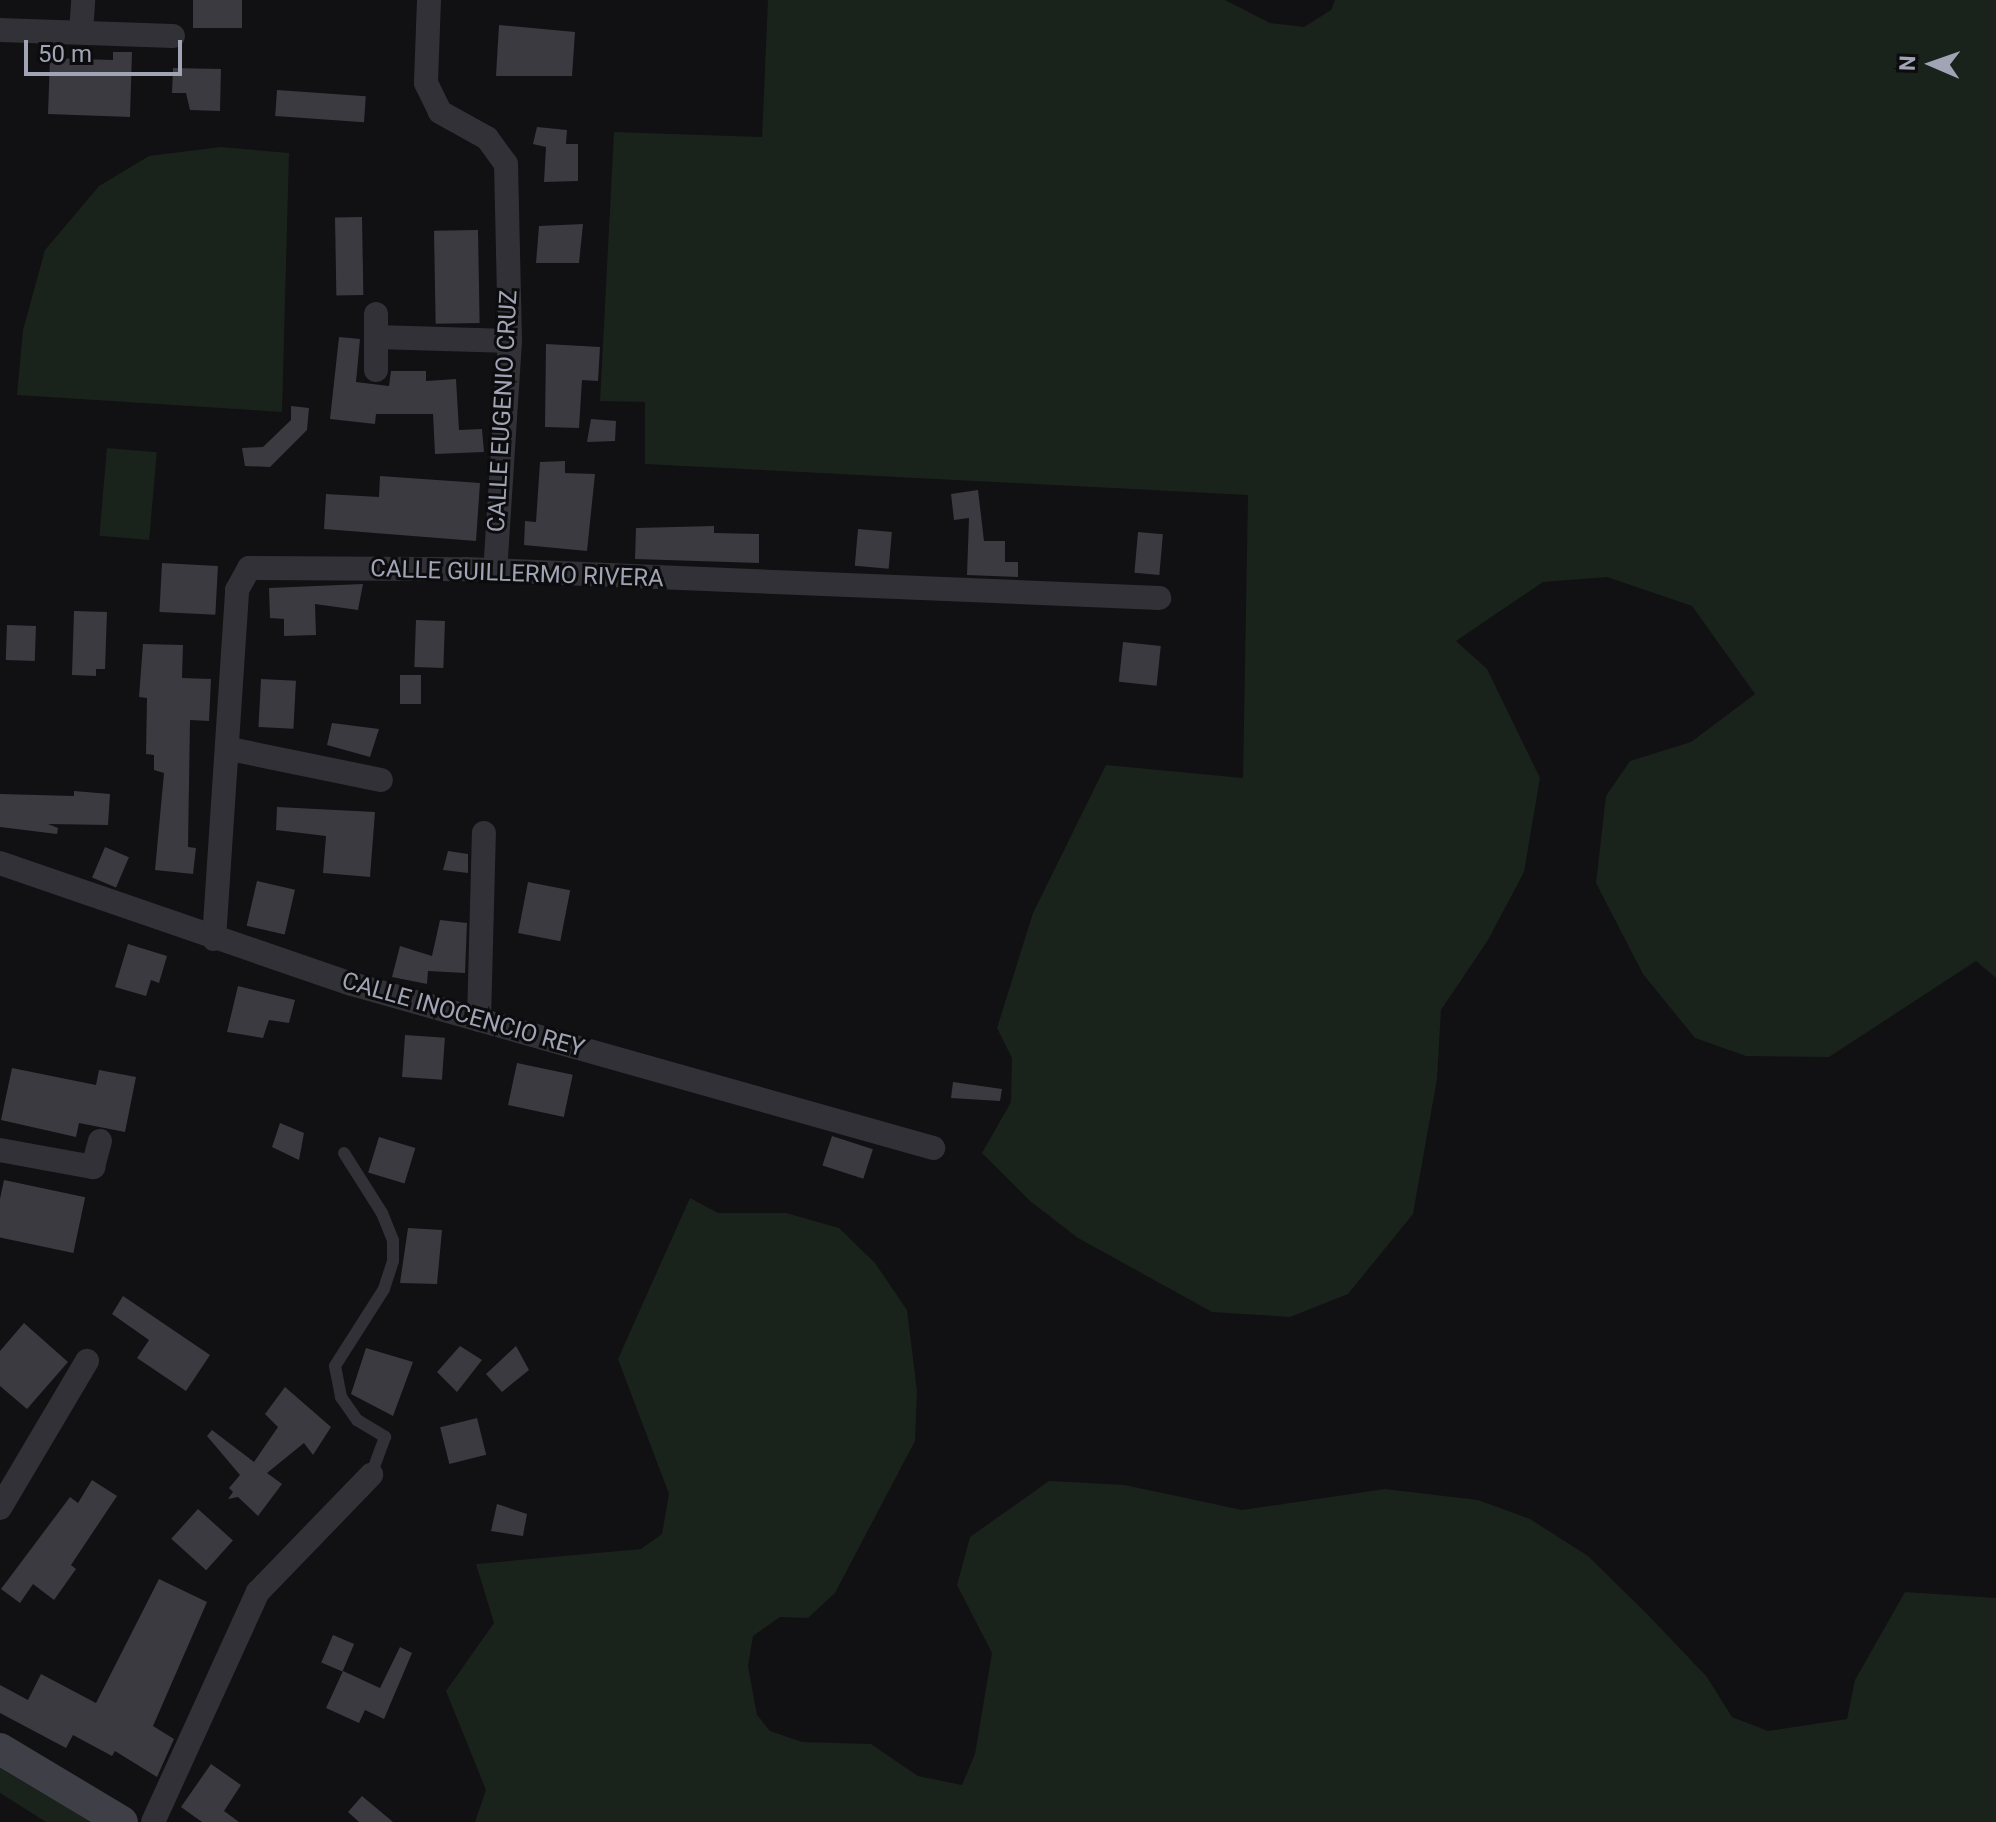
<!DOCTYPE html>
<html>
<head>
<meta charset="utf-8">
<style>
  body { margin:0 }
  #map { position:relative; width:1996px; height:1822px; overflow:hidden; background:#111012; font-family:Roboto,sans-serif }
  div>[style] { position:absolute }
  [style*='--x'] { left:calc(var(--x)*1px); top:calc(var(--y)*1px); width:calc(var(--w)*1px); rotate:calc(var(--a)*1deg) }
  .green>* { inset:0; background:#1a221c; transform-origin:0 0 }
  .building>* { inset:0; background:#3a3a40; transform-origin:0 0 }
  .lane>* { height:12px; margin:-6px; padding:0 6px; transform-origin:6px; border-radius:6px; background:#313137 }
  .street>* { height:24px; margin:-12px; padding:0 12px; transform-origin:12px; border-radius:12px; background:#313137 }
  .secondary>* { height:32px; margin:-16px; padding:0 16px; transform-origin:16px; border-radius:16px; background:#3f4047 }
  span { translate:-50% -50%; white-space:nowrap; text-align:center; line-height:1.15; -webkit-text-stroke:6px #0c0b0d; paint-order:stroke }
  .street-label { font-size:24px; color:#a0a4b4 }
  .north { position:absolute; left:1892px; top:24px; width:80px; height:80px; -webkit-text-stroke:6px #0c0b0d; paint-order:stroke; rotate:272deg; font-size:22px; font-weight:700; line-height:32px; text-align:center; color:#a0a4b4 }
  .north::after { content:''; display:block; margin:auto; width:28px; height:36px; background:#a0a4b4; clip-path:polygon(50% 0,100% 100%,50% 72%,0 100%) }
  .scale { position:absolute; left:24px; top:40px; width:158px; height:36px; box-sizing:border-box; border:4px solid #a0a4b4; border-top:0; padding-left:10px; font-size:24px; line-height:28px; white-space:nowrap; color:#a0a4b4; -webkit-text-stroke:6px #0c0b0d; paint-order:stroke }
</style>
</head>
<body>
<div id="map">
  <div class="green">
    <div style="clip-path:polygon(768px 0,1225px 0,1270px 23px,1304px 27px,1331px 10px,1335px 0,1996px 0,1996px 978px,1976px 961px,1829px 1057px,1746px 1056px,1695px 1038px,1643px 974px,1596px 883px,1606px 796px,1630px 761px,1691px 742px,1755px 694px,1692px 606px,1607px 577px,1543px 582px,1456px 641px,1487px 669px,1540px 778px,1524px 872px,1488px 940px,1441px 1010px,1437px 1079px,1413px 1214px,1348px 1294px,1290px 1317px,1212px 1312px,1078px 1238px,1030px 1201px,982px 1153px,1011px 1102px,1012px 1058px,997px 1028px,1033px 913px,1106px 765px,1243px 778px,1248px 495px,645px 464px,645px 402px,600px 401px,614px 132px,762px 137px)"></div>
    <div style="clip-path:polygon(221px 147px,289px 153px,282px 412px,17px 395px,23px 330px,45px 250px,99px 186px,149px 156px)"></div>
    <div style="left:107px;top:448px;width:50px;height:88px;rotate:5deg"></div>
    <div style="clip-path:polygon(690px 1198px,718px 1213px,786px 1213px,839px 1228px,875px 1263px,907px 1310px,917px 1391px,915px 1441px,835px 1593px,808px 1618px,780px 1617px,753px 1636px,748px 1666px,757px 1715px,770px 1731px,802px 1742px,871px 1744px,918px 1776px,962px 1785px,975px 1754px,992px 1653px,957px 1585px,970px 1537px,1049px 1481px,1125px 1485px,1242px 1510px,1385px 1489px,1478px 1500px,1530px 1519px,1588px 1556px,1648px 1615px,1707px 1677px,1732px 1717px,1768px 1731px,1847px 1719px,1855px 1680px,1905px 1592px,1996px 1598px,1996px 1822px,475px 1822px,486px 1790px,446px 1691px,494px 1623px,476px 1564px,641px 1549px,662px 1534px,669px 1494px,618px 1359px)"></div>
    <div style="clip-path:polygon(0 1768px,91px 1822px,46px 1822px,0 1793px)"></div>
  </div>
  <div class="building">
    <div style="left:193px;top:0;width:49px;height:28px"></div>
    <div style="clip-path:polygon(499px 25px,575px 32px,572px 76px,496px 76px)"></div>
    <div style="clip-path:polygon(113px 52px,132px 52px,130px 117px,48px 114px,50px 58px,113px 60px)"></div>
    <div style="clip-path:polygon(173px 68px,221px 69px,220px 111px,190px 110px,186px 93px,172px 93px)"></div>
    <div style="left:277px;top:90px;width:89px;height:26px;rotate:4deg"></div>
    <div style="clip-path:polygon(537px 127px,567px 130px,566px 144px,578px 144px,578px 181px,544px 182px,546px 147px,533px 144px)"></div>
    <div style="left:362px;top:217px;width:78px;height:27px;rotate:89deg"></div>
    <div style="clip-path:polygon(583px 224px,579px 263px,536px 263px,539px 226px)"></div>
    <div style="left:478px;top:230px;width:93px;height:44px;rotate:89deg"></div>
    <div style="clip-path:polygon(339px 337px,360px 339px,356px 382px,389px 386px,391px 371px,426px 371px,426px 381px,456px 379px,459px 430px,482px 429px,484px 452px,435px 454px,433px 414px,376px 414px,375px 424px,330px 419px)"></div>
    <div style="clip-path:polygon(546px 344px,600px 347px,598px 381px,582px 380px,579px 428px,545px 427px)"></div>
    <div style="clip-path:polygon(291px 406px,309px 408px,307px 430px,270px 467px,245px 466px,242px 448px,263px 447px,291px 420px)"></div>
    <div style="clip-path:polygon(591px 419px,616px 421px,615px 441px,587px 442px)"></div>
    <div style="clip-path:polygon(565px 461px,565px 473px,595px 474px,587px 551px,524px 545px,525px 521px,536px 522px,540px 462px)"></div>
    <div style="clip-path:polygon(380px 476px,480px 483px,476px 541px,324px 529px,326px 494px,379px 497px)"></div>
    <div style="clip-path:polygon(978px 490px,984px 541px,1005px 541px,1005px 562px,1018px 562px,1018px 577px,967px 575px,969px 518px,954px 520px,951px 494px)"></div>
    <div style="clip-path:polygon(714px 526px,714px 533px,759px 534px,759px 563px,635px 559px,636px 528px)"></div>
    <div style="left:858px;top:529px;width:34px;height:37px;rotate:5deg"></div>
    <div style="left:1138px;top:532px;width:25px;height:41px;rotate:5deg"></div>
    <div style="left:162px;top:563px;width:56px;height:49px;rotate:3deg"></div>
    <div style="clip-path:polygon(363px 584px,358px 610px,315px 604px,316px 635px,284px 636px,284px 619px,270px 618px,269px 588px)"></div>
    <div style="clip-path:polygon(74px 611px,107px 612px,105px 669px,96px 669px,96px 676px,72px 675px)"></div>
    <div style="left:416px;top:620px;width:29px;height:47px;rotate:2deg"></div>
    <div style="left:7px;top:625px;width:29px;height:35px;rotate:2deg"></div>
    <div style="left:1123px;top:642px;width:38px;height:40px;rotate:6deg"></div>
    <div style="clip-path:polygon(143px 644px,183px 645px,182px 678px,211px 679px,209px 721px,190px 720px,188px 847px,196px 848px,193px 874px,155px 870px,164px 773px,154px 770px,154px 755px,146px 754px,147px 698px,139px 697px)"></div>
    <div style="left:400px;top:675px;width:21px;height:29px"></div>
    <div style="left:261px;top:679px;width:35px;height:48px;rotate:3deg"></div>
    <div style="clip-path:polygon(332px 723px,379px 729px,370px 757px,327px 745px)"></div>
    <div style="clip-path:polygon(74px 791px,110px 794px,108px 825px,48px 824px,58px 828px,57px 834px,0 827px,0 794px,74px 796px)"></div>
    <div style="clip-path:polygon(277px 807px,375px 812px,370px 877px,323px 873px,326px 836px,276px 830px)"></div>
    <div style="left:105px;top:847px;width:26px;height:33px;rotate:23deg"></div>
    <div style="clip-path:polygon(448px 851px,468px 854px,468px 873px,443px 870px)"></div>
    <div style="left:257px;top:881px;width:39px;height:46px;rotate:13deg"></div>
    <div style="left:528px;top:882px;width:43px;height:52px;rotate:11deg"></div>
    <div style="clip-path:polygon(440px 920px,467px 923px,465px 973px,428px 971px,427px 984px,392px 977px,400px 946px,432px 956px)"></div>
    <div style="clip-path:polygon(128px 944px,167px 956px,159px 983px,151px 980px,146px 996px,115px 987px)"></div>
    <div style="clip-path:polygon(238px 986px,295px 1000px,289px 1023px,269px 1020px,263px 1038px,227px 1032px)"></div>
    <div style="left:405px;top:1035px;width:40px;height:42px;rotate:4deg"></div>
    <div style="left:517px;top:1063px;width:57px;height:43px;rotate:12deg"></div>
    <div style="clip-path:polygon(12px 1068px,96px 1085px,99px 1070px,136px 1077px,125px 1132px,79px 1123px,76px 1137px,1px 1120px)"></div>
    <div style="clip-path:polygon(953px 1082px,1002px 1089px,1000px 1101px,951px 1098px)"></div>
    <div style="clip-path:polygon(280px 1123px,304px 1133px,299px 1160px,272px 1147px)"></div>
    <div style="left:832px;top:1136px;width:43px;height:31px;rotate:18deg"></div>
    <div style="left:379px;top:1137px;width:38px;height:37px;rotate:17deg"></div>
    <div style="left:4px;top:1180px;width:83px;height:57px;rotate:12deg"></div>
    <div style="clip-path:polygon(408px 1228px,442px 1230px,437px 1284px,400px 1283px)"></div>
    <div style="clip-path:polygon(123px 1296px,210px 1355px,186px 1391px,137px 1358px,149px 1340px,112px 1314px)"></div>
    <div style="clip-path:polygon(24px 1323px,68px 1362px,27px 1409px,0 1386px,0 1351px)"></div>
    <div style="clip-path:polygon(460px 1346px,482px 1360px,457px 1392px,437px 1372px)"></div>
    <div style="clip-path:polygon(516px 1346px,529px 1370px,502px 1392px,486px 1374px)"></div>
    <div style="clip-path:polygon(366px 1348px,413px 1362px,393px 1416px,351px 1394px)"></div>
    <div style="clip-path:polygon(285px 1387px,331px 1427px,313px 1455px,304px 1443px,267px 1473px,282px 1484px,258px 1516px,238px 1497px,228px 1499px,233px 1492px,229px 1488px,240px 1475px,207px 1436px,212px 1430px,254px 1462px,278px 1427px,265px 1414px)"></div>
    <div style="left:477px;top:1418px;width:38px;height:38px;rotate:76deg"></div>
    <div style="clip-path:polygon(92px 1480px,117px 1496px,71px 1565px,76px 1569px,54px 1600px,33px 1584px,20px 1603px,1px 1589px,70px 1497px,78px 1503px)"></div>
    <div style="clip-path:polygon(497px 1504px,527px 1514px,523px 1536px,491px 1531px)"></div>
    <div style="left:198px;top:1509px;width:47px;height:40px;rotate:42deg"></div>
    <div style="clip-path:polygon(159px 1579px,207px 1602px,153px 1726px,174px 1739px,157px 1777px,115px 1751px,112px 1756px,73px 1735px,66px 1748px,0 1713px,0 1685px,28px 1700px,41px 1674px,96px 1703px)"></div>
    <div style="left:333px;top:1635px;width:23px;height:30px;rotate:23deg"></div>
    <div style="clip-path:polygon(400px 1647px,412px 1653px,384px 1719px,365px 1710px,359px 1723px,326px 1708px,343px 1671px,380px 1688px)"></div>
    <div style="clip-path:polygon(211px 1764px,241px 1785px,224px 1811px,239px 1822px,202px 1822px,181px 1807px)"></div>
    <div style="clip-path:polygon(362px 1796px,393px 1822px,359px 1822px,348px 1812px)"></div>
  </div>
  <div class="lane">
    <div style="--x:344;--y:1153;--w:71;--a:57.7"></div>
    <div style="--x:382;--y:1213;--w:29;--a:68"></div>
    <div style="--x:393;--y:1240;--w:21;--a:90"></div>
    <div style="--x:393;--y:1261;--w:29;--a:108"></div>
    <div style="--x:384;--y:1289;--w:91;--a:122.5"></div>
    <div style="--x:335;--y:1366;--w:32;--a:79"></div>
    <div style="--x:341;--y:1397;--w:28;--a:55"></div>
    <div style="--x:357;--y:1420;--w:33;--a:31"></div>
    <div style="--x:385;--y:1437;--w:40;--a:110.2"></div>
  </div>
  <div class="street">
    <div style="--x:429;--y:0;--w:83;--a:92.1"></div>
    <div style="--x:426;--y:83;--w:32;--a:64"></div>
    <div style="--x:440;--y:112;--w:54;--a:29"></div>
    <div style="--x:487;--y:138;--w:32;--a:54"></div>
    <div style="--x:506;--y:164;--w:177;--a:88.7"></div>
    <div style="--x:510;--y:341;--w:230;--a:93.7"></div>
    <div style="--x:0;--y:30;--w:173;--a:2"></div>
    <div style="--x:81;--y:32;--w:32;--a:-86"></div>
    <div style="--x:376;--y:337;--w:134;--a:1.7"></div>
    <div style="--x:376;--y:370;--w:56;--a:-90"></div>
    <div style="--x:230;--y:749;--w:154;--a:11.6"></div>
    <div style="--x:0;--y:863;--w:372;--a:19"></div>
    <div style="--x:352;--y:984;--w:604;--a:15.76"></div>
    <div style="--x:214;--y:939;--w:350;--a:-86.2"></div>
    <div style="--x:237;--y:590;--w:25;--a:-61"></div>
    <div style="--x:249;--y:568;--w:216;--a:0.3"></div>
    <div style="--x:465;--y:569;--w:695;--a:2.39"></div>
    <div style="--x:479;--y:1020;--w:187;--a:-88.5"></div>
    <div style="--x:0;--y:1150;--w:95;--a:10.4"></div>
    <div style="--x:93;--y:1167;--w:27;--a:-75"></div>
    <div style="--x:0;--y:1508;--w:171;--a:-59.4"></div>
    <div style="--x:153;--y:1822;--w:253;--a:-65.5"></div>
    <div style="--x:258;--y:1592;--w:163;--a:-46"></div>
  </div>
  <div class="secondary">
    <div style="--x:0;--y:1749;--w:142;--a:30.9"></div>
  </div>
  <div class="street-label">
    <span style="left:503px;top:411px;rotate:-87deg">CALLE EUGENIO CRUZ</span>
    <span style="left:517px;top:574px;rotate:2deg">CALLE GUILLERMO RIVERA</span>
    <span style="left:463px;top:1015px;rotate:16deg">CALLE INOCENCIO REY</span>
  </div>
  <div class="north">N</div>
  <div class="scale">50 m</div>
</div>
</body>
</html>
